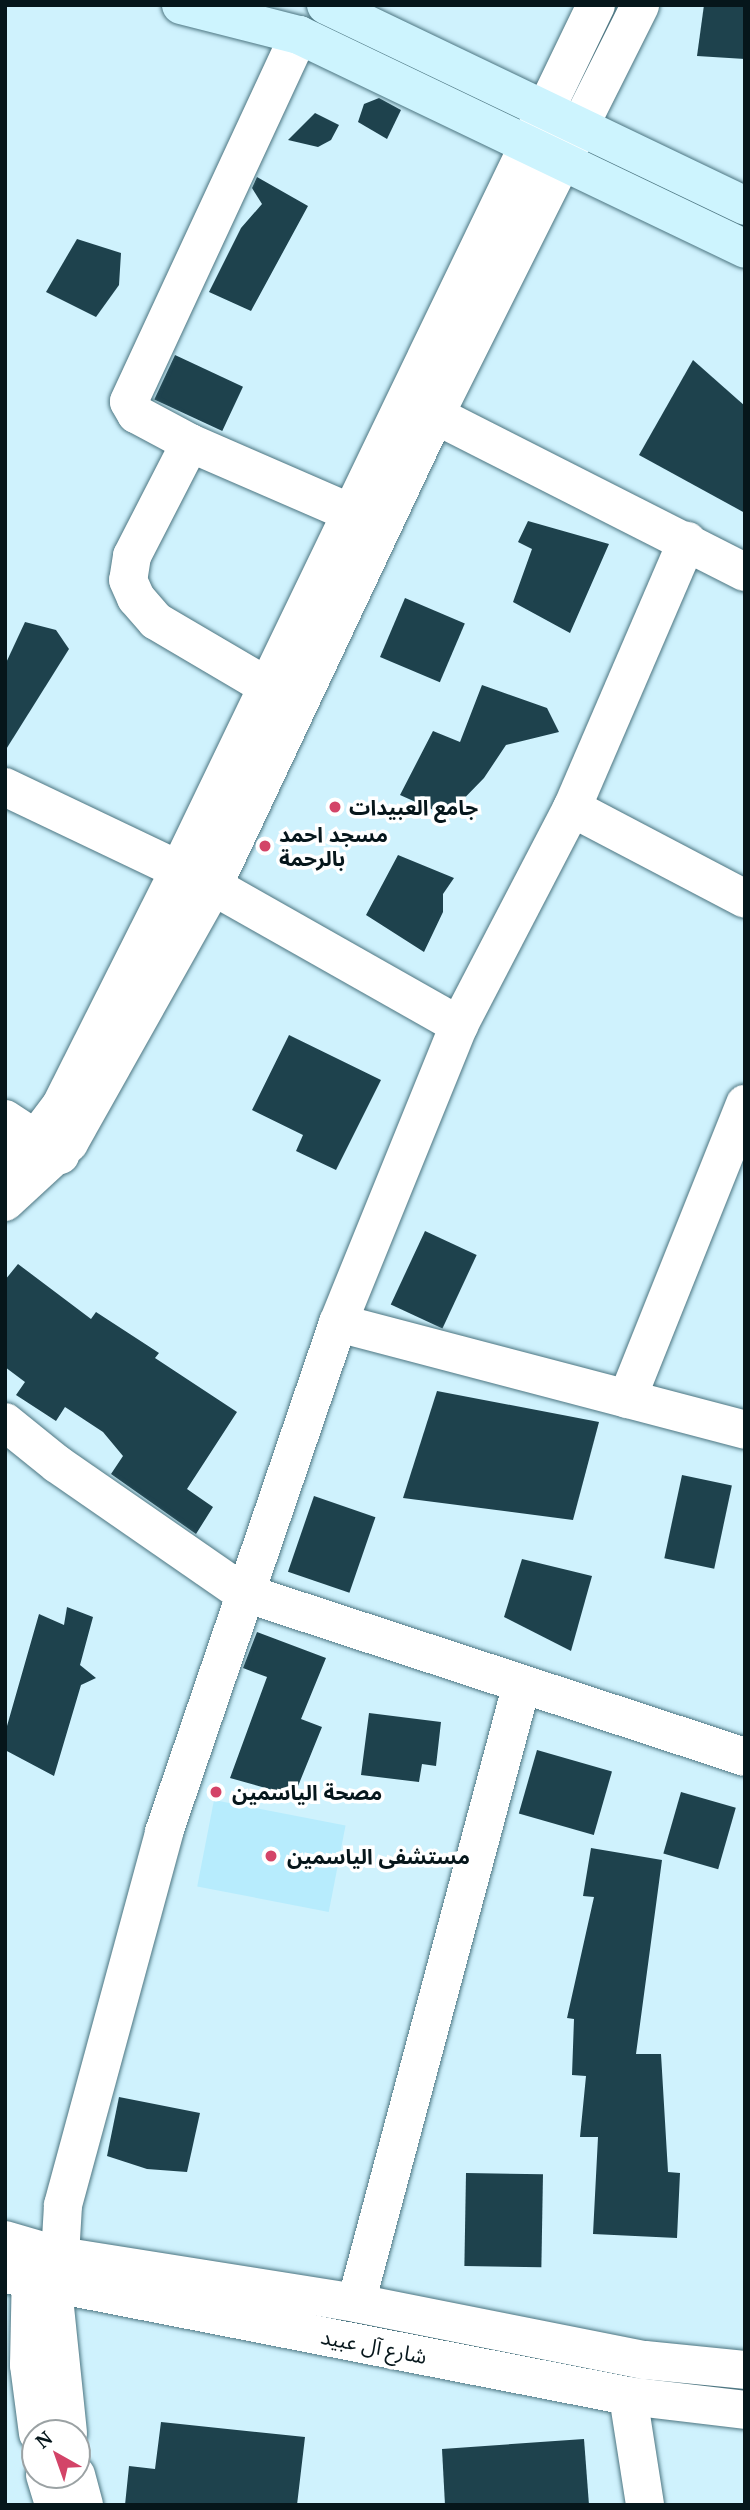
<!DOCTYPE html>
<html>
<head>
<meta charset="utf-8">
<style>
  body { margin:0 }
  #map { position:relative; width:750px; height:2510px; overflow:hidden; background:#cff2fd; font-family:"PT Serif","Noto Sans Arabic",serif }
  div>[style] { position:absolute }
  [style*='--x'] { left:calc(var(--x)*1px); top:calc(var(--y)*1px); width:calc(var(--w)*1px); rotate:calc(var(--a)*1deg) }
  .built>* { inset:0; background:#b7ecfd; transform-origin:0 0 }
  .building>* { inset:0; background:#1e424d; transform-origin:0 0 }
  .roads { filter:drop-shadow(0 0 2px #4c7581) drop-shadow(0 0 2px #4c7581) }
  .minor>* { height:38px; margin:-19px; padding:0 19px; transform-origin:19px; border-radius:19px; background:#fff }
  .tertiary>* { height:38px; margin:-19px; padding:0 19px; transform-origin:19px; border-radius:19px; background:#fff }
  .secondary>* { height:38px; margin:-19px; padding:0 19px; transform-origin:19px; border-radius:19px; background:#cdf4fe }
  .dots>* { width:19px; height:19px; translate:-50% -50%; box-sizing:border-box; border:4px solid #fff; border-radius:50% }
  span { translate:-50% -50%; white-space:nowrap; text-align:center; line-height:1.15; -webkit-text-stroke:7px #fff; paint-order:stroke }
  .poi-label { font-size:21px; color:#06161b; font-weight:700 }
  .left { translate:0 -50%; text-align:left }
  .street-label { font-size:21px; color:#06161b }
  .frame { position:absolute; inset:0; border:7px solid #06161b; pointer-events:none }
  .north { position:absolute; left:21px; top:2419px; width:70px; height:70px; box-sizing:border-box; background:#fff; border:2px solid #9ba2a4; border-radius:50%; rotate:320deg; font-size:19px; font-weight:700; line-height:28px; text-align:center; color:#06161b }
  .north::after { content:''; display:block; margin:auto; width:24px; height:32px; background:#d34468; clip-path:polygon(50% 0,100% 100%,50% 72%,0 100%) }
</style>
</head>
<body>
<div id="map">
  <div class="built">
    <div style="left:214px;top:1800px;width:134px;height:88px;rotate:11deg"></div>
  </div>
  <div class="building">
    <div style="clip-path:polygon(704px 5px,745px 5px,745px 59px,697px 56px)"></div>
    <div style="clip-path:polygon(379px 98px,401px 110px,387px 139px,358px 122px,364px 104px)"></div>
    <div style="clip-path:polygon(315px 113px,339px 125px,331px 140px,318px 147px,288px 140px)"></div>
    <div style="clip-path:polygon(257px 177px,308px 206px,251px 311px,209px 292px,241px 228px,262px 204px,252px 188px)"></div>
    <div style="clip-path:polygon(77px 239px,121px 253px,119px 285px,96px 317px,46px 292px)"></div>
    <div style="left:175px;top:355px;width:75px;height:49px;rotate:25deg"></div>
    <div style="clip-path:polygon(693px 360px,745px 406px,745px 513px,639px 455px)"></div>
    <div style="clip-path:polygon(528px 521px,609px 544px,570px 633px,513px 602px,532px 549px,518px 542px)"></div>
    <div style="left:405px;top:598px;width:65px;height:64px;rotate:23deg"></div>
    <div style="clip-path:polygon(25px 622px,56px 630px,69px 649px,5px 751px,5px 665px)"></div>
    <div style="clip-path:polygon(482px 685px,547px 708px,559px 732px,506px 745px,484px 778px,447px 816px,400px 795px,433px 731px,460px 742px)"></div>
    <div style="clip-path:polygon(398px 855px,454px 878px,443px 894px,443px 912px,424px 952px,366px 915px)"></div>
    <div style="clip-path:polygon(289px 1035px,381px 1080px,336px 1170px,296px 1151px,303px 1135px,252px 1110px)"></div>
    <div style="left:425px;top:1231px;width:57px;height:81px;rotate:25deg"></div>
    <div style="clip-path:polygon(18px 1264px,91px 1319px,96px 1312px,159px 1353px,155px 1358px,237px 1412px,187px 1489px,213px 1507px,196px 1534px,111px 1474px,123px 1456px,103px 1432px,65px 1407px,56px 1421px,16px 1395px,25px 1382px,5px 1367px,5px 1280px)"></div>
    <div style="clip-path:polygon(437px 1391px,599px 1422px,573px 1520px,403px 1498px)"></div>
    <div style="left:682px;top:1475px;width:51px;height:85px;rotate:12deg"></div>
    <div style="left:314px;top:1496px;width:65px;height:80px;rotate:19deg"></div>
    <div style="clip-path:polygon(522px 1559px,592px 1576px,571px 1651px,504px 1617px)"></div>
    <div style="clip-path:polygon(67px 1607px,93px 1617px,80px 1665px,96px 1678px,81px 1685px,54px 1776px,5px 1750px,5px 1733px,39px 1614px,64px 1625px)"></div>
    <div style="clip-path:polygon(257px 1632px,326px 1658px,301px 1719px,322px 1727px,294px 1796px,230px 1778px,267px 1677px,243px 1668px)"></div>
    <div style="clip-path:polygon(369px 1713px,441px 1722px,436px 1766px,422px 1764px,419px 1782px,361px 1775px)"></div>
    <div style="left:537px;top:1750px;width:78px;height:66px;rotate:16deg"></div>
    <div style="left:681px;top:1792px;width:57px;height:64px;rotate:16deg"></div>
    <div style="clip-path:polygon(591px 1848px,662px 1860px,636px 2054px,661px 2054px,668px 2172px,680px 2173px,677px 2238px,593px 2234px,598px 2137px,580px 2137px,586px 2076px,572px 2075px,574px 2019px,567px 2018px,594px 1897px,583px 1896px)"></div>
    <div style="clip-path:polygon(119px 2097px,200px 2113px,187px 2172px,147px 2169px,107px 2156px)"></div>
    <div style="left:466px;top:2173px;width:77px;height:93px;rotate:1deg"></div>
    <div style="clip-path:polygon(161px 2422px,305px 2437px,297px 2505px,125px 2505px,129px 2466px,155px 2469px)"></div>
    <div style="clip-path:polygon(584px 2439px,589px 2505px,445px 2505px,442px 2449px)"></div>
  </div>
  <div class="roads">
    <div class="minor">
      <div style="--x:299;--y:35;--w:404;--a:114.9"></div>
      <div style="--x:129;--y:402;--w:14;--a:60"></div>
      <div style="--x:136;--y:414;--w:61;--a:28.2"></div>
      <div style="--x:190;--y:443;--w:176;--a:23.5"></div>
      <div style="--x:435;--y:415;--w:347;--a:26.9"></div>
      <div style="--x:190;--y:443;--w:127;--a:117.2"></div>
      <div style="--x:132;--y:556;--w:24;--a:99"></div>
      <div style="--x:128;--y:580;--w:20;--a:66"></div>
      <div style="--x:136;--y:598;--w:30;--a:49"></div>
      <div style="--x:156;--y:621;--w:130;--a:30.5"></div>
      <div style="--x:5;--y:787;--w:230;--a:25.5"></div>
      <div style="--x:213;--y:886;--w:283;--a:29.5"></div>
      <div style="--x:572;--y:808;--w:195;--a:27.7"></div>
      <div style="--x:5;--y:1119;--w:66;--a:33.2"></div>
      <div style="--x:338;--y:1323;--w:421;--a:14.7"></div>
      <div style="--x:627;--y:1399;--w:318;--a:-68.2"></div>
      <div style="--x:5;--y:1422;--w:67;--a:38.9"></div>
      <div style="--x:57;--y:1464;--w:225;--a:34.7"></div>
      <div style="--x:242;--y:1592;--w:529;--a:18.16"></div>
      <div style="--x:5;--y:2240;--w:57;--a:16.2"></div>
      <div style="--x:60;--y:2256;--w:300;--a:9"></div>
      <div style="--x:356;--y:2303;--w:295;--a:11.2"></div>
      <div style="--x:645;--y:2360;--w:100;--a:5.7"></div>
      <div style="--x:31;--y:2269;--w:96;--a:91.2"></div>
      <div style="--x:29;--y:2365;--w:69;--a:82.5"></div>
      <div style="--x:5;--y:2274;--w:635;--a:11.08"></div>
      <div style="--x:628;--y:2396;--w:118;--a:6.8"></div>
      <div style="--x:356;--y:2303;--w:638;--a:-75"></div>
      <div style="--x:628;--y:2396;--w:110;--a:81.1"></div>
      <div style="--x:68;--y:2433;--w:147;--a:-95.9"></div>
      <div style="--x:53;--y:2287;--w:32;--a:-77"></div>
      <div style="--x:60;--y:2256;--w:51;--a:-86.6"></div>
      <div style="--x:63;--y:2205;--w:386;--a:-74.8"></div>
      <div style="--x:164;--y:1832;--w:538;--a:-71.13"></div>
      <div style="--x:338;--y:1323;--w:322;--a:-67.9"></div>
      <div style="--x:459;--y:1025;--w:245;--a:-62.5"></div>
      <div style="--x:572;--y:808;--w:291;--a:-66.7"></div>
      <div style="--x:45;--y:2475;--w:31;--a:73"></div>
      <div style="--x:76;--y:2475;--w:31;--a:75"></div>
    </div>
    <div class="tertiary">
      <div style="--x:5;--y:1164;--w:42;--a:-40.2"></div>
      <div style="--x:37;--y:1137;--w:38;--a:-53"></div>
      <div style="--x:60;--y:1107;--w:265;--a:-63.3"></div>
      <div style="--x:179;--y:870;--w:960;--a:-64.26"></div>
      <div style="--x:5;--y:1202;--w:87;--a:-42.7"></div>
      <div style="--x:69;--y:1143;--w:295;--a:-60.7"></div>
      <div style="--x:213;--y:886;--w:521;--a:-64.76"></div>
      <div style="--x:435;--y:415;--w:458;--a:-63.4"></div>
    </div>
    <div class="secondary">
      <div style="--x:181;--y:5;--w:122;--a:14.3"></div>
      <div style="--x:299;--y:35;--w:495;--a:25.6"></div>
      <div style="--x:326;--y:5;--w:465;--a:25.6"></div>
    </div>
  </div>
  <div class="dots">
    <div style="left:335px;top:807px;background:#d34468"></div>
    <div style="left:265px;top:846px;background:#d34468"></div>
    <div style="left:216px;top:1792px;background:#d34468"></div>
    <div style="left:271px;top:1856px;background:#d34468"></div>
  </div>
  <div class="poi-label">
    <span class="left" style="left:349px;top:807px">جامع العبيدات</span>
    <span class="left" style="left:279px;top:846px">مسجد احمد<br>بالرحمة</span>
    <span class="left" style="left:232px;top:1792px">مصحة الياسمين</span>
    <span class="left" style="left:287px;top:1856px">مستشفى الياسمين</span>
  </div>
  <div class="street-label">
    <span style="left:374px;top:2346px;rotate:11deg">شارع آل عبيد</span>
  </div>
  <div class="frame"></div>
  <div class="north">N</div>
</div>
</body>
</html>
